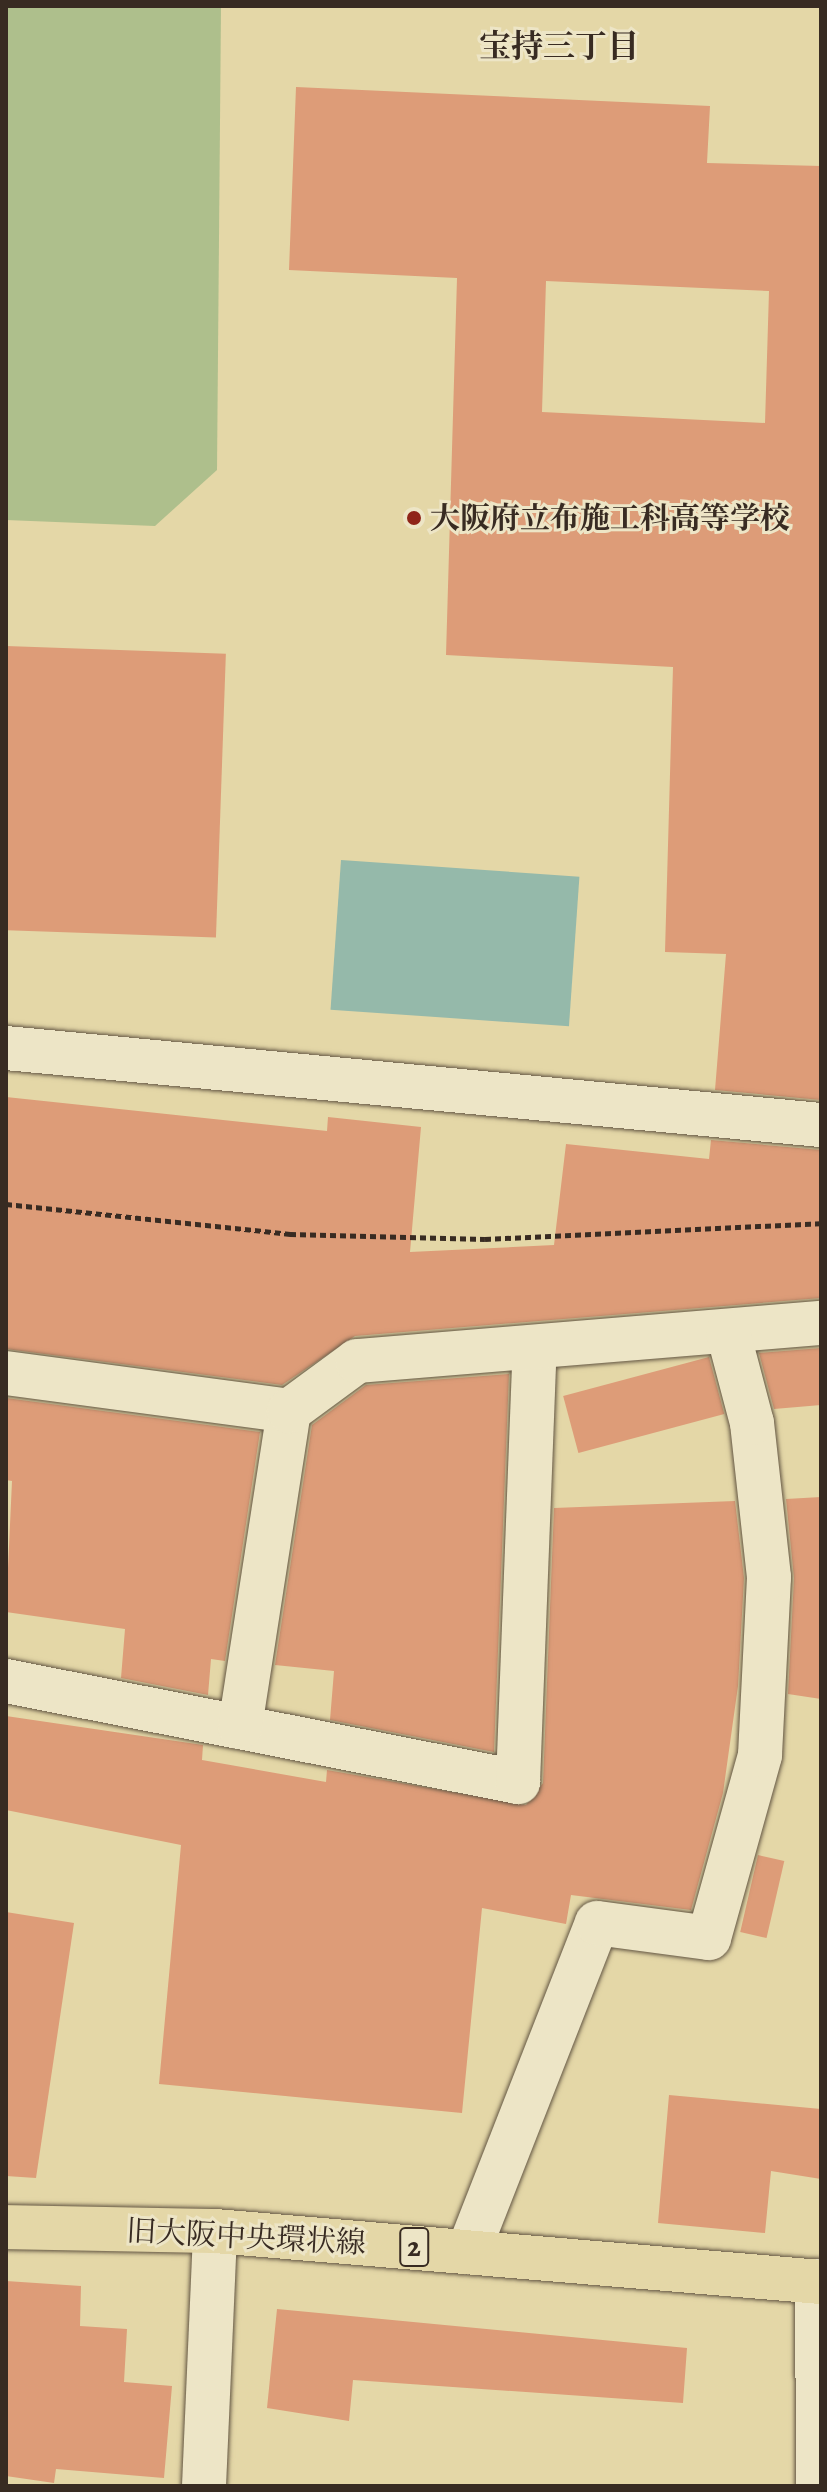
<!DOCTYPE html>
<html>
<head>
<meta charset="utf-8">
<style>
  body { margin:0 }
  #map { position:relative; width:827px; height:2492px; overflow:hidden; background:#e4d7a7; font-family:Alegreya,"Noto Serif JP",serif }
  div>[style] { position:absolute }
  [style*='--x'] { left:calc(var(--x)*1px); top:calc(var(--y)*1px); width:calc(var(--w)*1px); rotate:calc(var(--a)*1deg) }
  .green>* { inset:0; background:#aebf8c }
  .water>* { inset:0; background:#95b9aa; transform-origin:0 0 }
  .building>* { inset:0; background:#dd9c78; transform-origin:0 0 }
  .path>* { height:5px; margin-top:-2.5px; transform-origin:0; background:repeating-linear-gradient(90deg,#382b22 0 6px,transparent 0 10px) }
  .roads { filter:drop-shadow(0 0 2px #635643) drop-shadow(0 0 2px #635643) }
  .minor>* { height:44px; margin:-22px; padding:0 22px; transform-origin:22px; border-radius:22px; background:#ede5c6 }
  .primary>* { height:44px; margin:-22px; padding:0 22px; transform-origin:22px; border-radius:22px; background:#e4d7a7 }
  .dots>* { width:22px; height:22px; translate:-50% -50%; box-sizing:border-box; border:4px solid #ede5c6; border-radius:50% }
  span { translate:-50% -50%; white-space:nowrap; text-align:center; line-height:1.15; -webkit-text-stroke:6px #ede5c6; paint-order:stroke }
  .shield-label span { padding:2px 6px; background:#ede5c6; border:2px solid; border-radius:6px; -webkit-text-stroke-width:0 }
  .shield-label { font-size:28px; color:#382b22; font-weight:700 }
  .poi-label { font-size:30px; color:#382b22; font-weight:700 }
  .left { translate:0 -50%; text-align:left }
  .street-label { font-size:30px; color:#382b22 }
  .neighbourhood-label { font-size:32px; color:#382b22; font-weight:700 }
  .frame { position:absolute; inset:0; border:8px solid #382b22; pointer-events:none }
</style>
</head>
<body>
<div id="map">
  <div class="green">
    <div style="clip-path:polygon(6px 6px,221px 6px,217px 470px,155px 526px,6px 520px)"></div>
  </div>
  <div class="water">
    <div style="left:341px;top:860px;width:239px;height:150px;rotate:4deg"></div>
  </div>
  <div class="building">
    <div style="clip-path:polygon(evenodd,296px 87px,710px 106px,707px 163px,821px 166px,821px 1100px,715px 1090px,726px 954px,665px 952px,673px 667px,446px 655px,457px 278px,289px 270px,296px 87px,546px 281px,769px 291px,765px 423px,542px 412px,546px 281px)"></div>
    <div style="left:6px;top:646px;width:220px;height:284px;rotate:2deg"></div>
    <div style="clip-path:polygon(6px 1097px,327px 1131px,328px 1117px,421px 1127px,410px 1252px,554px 1245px,566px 1144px,709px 1159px,711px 1140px,821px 1150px,821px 1298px,355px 1336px,282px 1385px,6px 1349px)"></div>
    <div style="clip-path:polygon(821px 1348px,821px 1405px,774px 1409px,759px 1353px)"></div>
    <div style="left:709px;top:1357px;width:59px;height:151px;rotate:75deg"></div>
    <div style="clip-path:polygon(509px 1374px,494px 1752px,330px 1720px,334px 1671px,275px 1665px,312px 1425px,366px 1385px)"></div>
    <div style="clip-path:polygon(6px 1398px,260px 1432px,225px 1661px,211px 1659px,208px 1695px,121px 1678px,125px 1629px,6px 1612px,12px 1481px,6px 1480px)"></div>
    <div style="clip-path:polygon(821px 1497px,821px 1699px,788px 1694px,794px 1578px,786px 1499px)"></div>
    <div style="clip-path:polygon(735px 1501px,744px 1578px,738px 1686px,723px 1793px,691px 1910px,571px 1895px,566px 1924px,482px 1908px,462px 2113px,159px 2084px,181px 1845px,6px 1810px,6px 1716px,203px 1745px,202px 1760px,326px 1782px,327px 1770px,526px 1805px,543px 1783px,554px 1508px)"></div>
    <div style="left:758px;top:1855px;width:27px;height:79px;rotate:13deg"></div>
    <div style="clip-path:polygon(6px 1912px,74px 1923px,36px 2178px,6px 2176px)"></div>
    <div style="clip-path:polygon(669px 2095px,821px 2109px,821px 2179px,771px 2171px,765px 2233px,658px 2223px)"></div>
    <div style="clip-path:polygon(6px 2281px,81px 2286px,80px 2326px,127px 2329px,124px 2382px,172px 2386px,164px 2478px,56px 2469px,54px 2483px,6px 2476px)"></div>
    <div style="clip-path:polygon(277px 2309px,687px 2348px,683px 2403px,353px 2380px,349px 2421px,267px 2408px)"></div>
  </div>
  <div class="path">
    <div style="--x:6;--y:1204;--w:286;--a:6"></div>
    <div style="--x:290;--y:1234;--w:195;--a:1.5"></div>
    <div style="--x:485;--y:1239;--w:336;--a:-2.7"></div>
  </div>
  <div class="roads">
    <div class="minor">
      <div style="--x:6;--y:1048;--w:819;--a:5.4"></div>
      <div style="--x:6;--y:1373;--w:286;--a:7.6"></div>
      <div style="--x:6;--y:1681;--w:522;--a:11.16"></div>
      <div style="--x:518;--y:1782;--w:433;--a:-87.8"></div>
      <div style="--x:240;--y:1727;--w:320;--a:-81.2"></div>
      <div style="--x:289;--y:1411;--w:84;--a:-36.3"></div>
      <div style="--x:357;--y:1361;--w:466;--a:-4.7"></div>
      <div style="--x:468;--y:2252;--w:353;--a:-68.6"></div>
      <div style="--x:597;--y:1923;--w:113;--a:7.6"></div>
      <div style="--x:709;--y:1938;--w:190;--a:-74.4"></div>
      <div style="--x:760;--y:1755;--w:178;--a:-87.1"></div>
      <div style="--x:769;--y:1577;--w:155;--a:-96.3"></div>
      <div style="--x:752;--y:1423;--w:94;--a:-104.8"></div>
      <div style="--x:817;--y:2281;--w:205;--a:89.7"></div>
      <div style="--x:204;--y:2486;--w:255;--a:-87.5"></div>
    </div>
    <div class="primary">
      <div style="--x:6;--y:2227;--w:209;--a:1.1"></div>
      <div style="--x:215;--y:2231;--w:608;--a:4.81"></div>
    </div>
  </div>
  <div class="dots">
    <div style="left:414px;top:518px;background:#8f2418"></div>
  </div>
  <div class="shield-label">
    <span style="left:414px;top:2247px">2</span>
  </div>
  <div class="poi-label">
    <span class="left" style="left:430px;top:518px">大阪府立布施工科高等学校</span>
  </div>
  <div class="street-label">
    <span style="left:246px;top:2237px;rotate:3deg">旧大阪中央環状線</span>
  </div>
  <div class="neighbourhood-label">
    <span style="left:559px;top:46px">宝持三丁目</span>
  </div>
  <div class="frame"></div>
</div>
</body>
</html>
